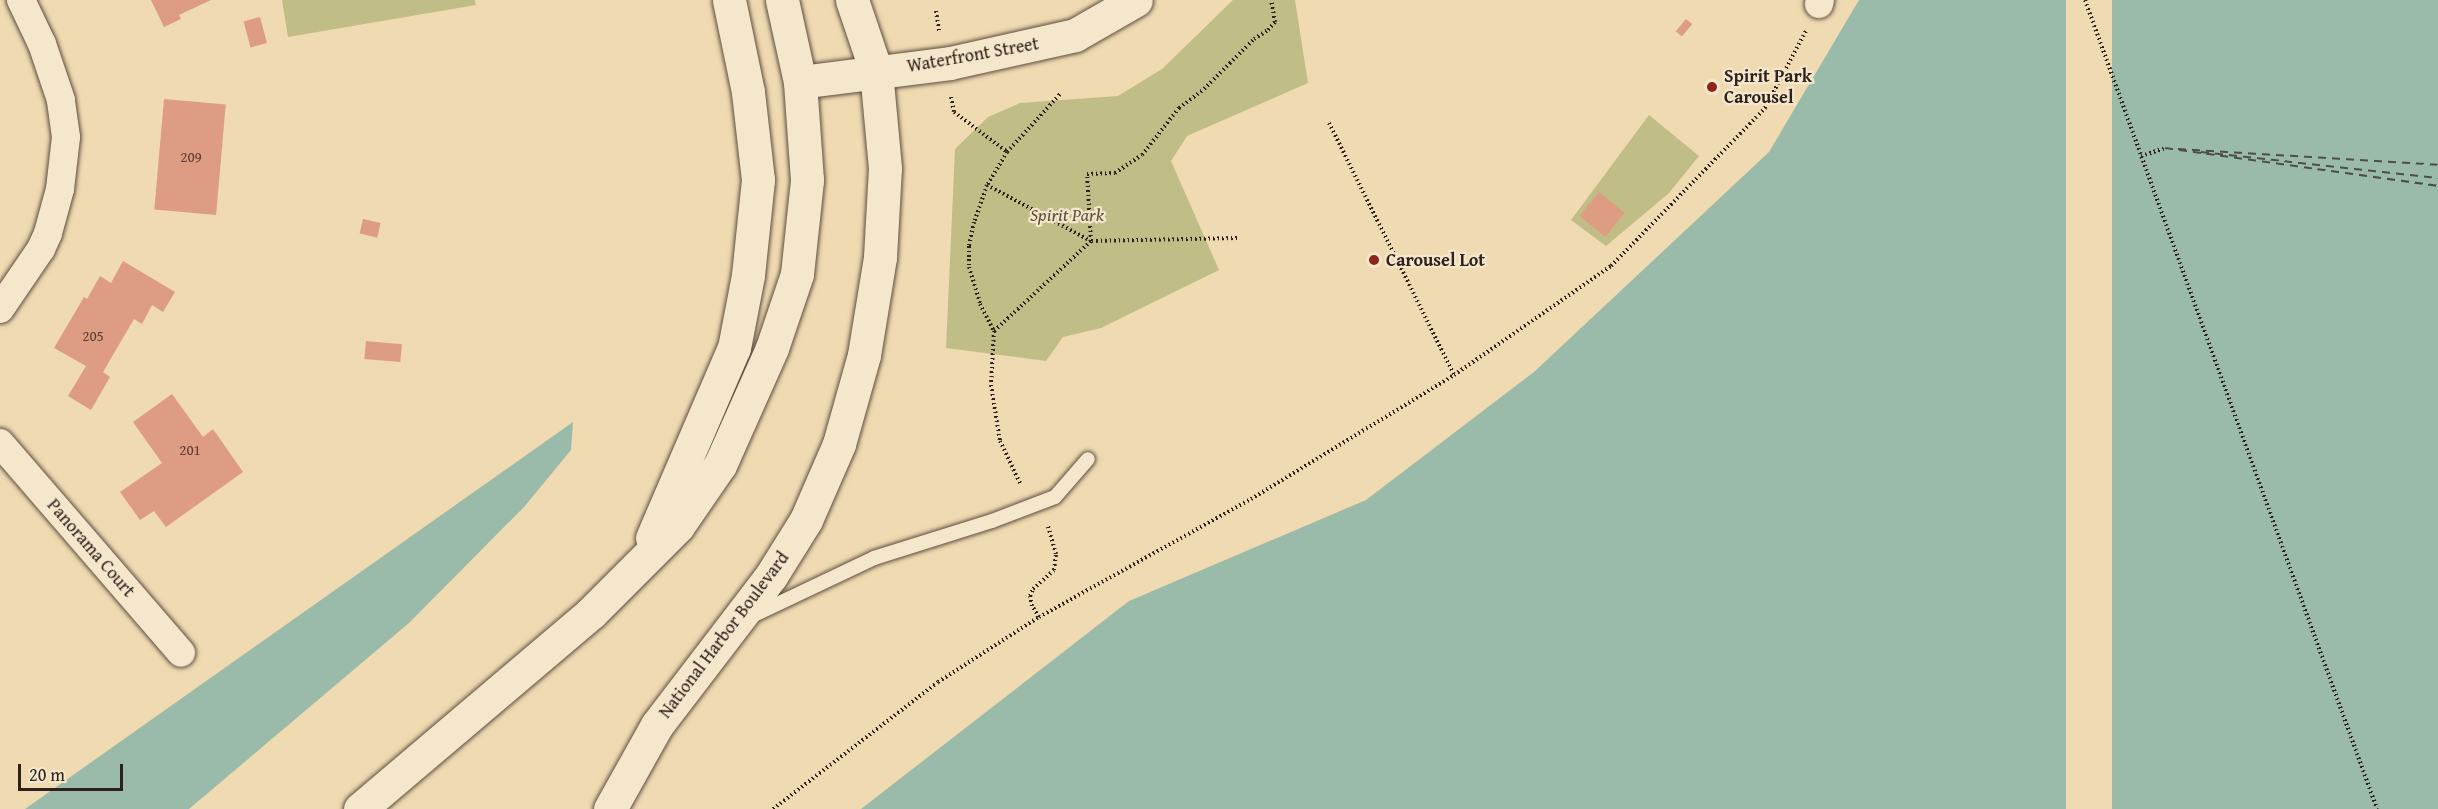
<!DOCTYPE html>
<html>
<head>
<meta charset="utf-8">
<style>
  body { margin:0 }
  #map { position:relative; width:2438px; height:809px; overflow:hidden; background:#efdab1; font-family:"Gentium Book Plus",serif }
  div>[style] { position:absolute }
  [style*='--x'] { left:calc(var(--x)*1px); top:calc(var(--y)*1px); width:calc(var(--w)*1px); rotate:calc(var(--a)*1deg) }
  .green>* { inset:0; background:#c0bd87 }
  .water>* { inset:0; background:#9abba9 }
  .pier>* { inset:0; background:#efdab1; transform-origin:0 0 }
  .ferry>* { height:1.5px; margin-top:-0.75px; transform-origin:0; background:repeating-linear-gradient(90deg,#4e4e45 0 8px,transparent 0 14px) }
  .building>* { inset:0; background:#de9c83; transform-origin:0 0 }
  .path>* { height:4px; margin-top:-2px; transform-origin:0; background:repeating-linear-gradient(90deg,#2e201a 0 1.5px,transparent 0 4.5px) }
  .roads { filter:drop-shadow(0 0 2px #5e4e40) drop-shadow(0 0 2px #5e4e40) }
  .lane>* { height:14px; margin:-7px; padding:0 7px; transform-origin:7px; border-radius:7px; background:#f5e7cc }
  .street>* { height:28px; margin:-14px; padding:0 14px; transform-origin:14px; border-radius:14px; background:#f5e7cc }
  .secondary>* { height:33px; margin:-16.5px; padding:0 16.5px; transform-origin:16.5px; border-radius:16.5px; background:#f5e7cc }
  .dots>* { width:16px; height:16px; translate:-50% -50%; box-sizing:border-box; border:3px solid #f5e7cc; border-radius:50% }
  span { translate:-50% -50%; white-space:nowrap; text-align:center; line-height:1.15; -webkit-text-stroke:4.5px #f5e7cc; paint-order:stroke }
  .number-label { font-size:15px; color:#5a3f34 }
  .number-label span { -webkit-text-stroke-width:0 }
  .street-label { font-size:18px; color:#2e201a }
  .poi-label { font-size:18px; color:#2e201a; font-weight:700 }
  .left { translate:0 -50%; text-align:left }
  .park-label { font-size:18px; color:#5a4f3b; font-style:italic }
  .scale { position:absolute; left:18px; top:764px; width:105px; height:27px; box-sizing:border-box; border:3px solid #2e201a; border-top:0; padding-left:8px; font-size:18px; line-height:21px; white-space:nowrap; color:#2e201a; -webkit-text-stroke:4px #f5e7cc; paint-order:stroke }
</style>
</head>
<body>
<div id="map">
  <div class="green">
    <div style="clip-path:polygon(282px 0,475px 0,476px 5px,288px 37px)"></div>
    <div style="clip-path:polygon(1233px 0,1295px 0,1308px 83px,1187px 136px,1171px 161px,1219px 270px,1101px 328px,1063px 337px,1046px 361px,946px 348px,955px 149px,988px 117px,1020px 103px,1118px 96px,1162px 69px)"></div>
    <div style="clip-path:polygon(1649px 115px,1699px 156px,1669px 193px,1606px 246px,1571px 220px)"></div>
  </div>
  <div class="water">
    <div style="clip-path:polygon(1859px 0,2438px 0,2438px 809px,861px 809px,1129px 601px,1366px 500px,1534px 372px,1769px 152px)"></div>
    <div style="clip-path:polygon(573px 422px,571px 450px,524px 507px,409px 623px,189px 809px,25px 809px)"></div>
  </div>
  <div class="pier">
    <div style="left:2066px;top:0;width:46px;height:860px"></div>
  </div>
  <div class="ferry">
    <div style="--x:2165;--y:148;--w:276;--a:7.9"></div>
    <div style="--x:2178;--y:149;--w:260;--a:3.5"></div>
    <div style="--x:2201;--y:152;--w:238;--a:6.3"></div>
  </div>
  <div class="building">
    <div style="clip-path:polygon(151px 0,211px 0,179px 15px,181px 19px,164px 27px)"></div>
    <div style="left:260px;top:17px;width:27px;height:17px;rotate:75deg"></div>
    <div style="left:1686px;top:19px;width:8px;height:16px;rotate:40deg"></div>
    <div style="left:164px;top:99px;width:62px;height:111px;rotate:5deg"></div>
    <div style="left:1599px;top:192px;width:33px;height:31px;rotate:39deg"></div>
    <div style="left:363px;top:219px;width:18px;height:15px;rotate:13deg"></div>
    <div style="clip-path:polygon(123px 261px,175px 292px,163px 312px,152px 305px,142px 324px,134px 319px,103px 372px,110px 377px,91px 410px,68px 396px,86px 366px,54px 348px,84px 297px,87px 299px,100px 276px,111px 283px)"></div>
    <div style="left:366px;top:341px;width:36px;height:18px;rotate:5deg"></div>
    <div style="clip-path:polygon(172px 394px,203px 437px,213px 429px,243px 472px,166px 527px,154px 511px,140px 520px,120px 492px,162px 463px,133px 422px)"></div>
  </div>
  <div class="path">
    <div style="--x:2085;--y:0;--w:860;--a:70.15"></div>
    <div style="--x:936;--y:11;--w:20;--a:81"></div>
    <div style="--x:951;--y:97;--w:15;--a:79"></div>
    <div style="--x:954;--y:112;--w:66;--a:37"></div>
    <div style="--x:1007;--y:152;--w:39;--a:121"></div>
    <div style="--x:987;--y:185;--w:39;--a:109"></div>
    <div style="--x:974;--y:222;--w:25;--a:102"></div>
    <div style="--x:969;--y:246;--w:21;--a:90"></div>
    <div style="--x:969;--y:267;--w:39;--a:73"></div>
    <div style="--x:980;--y:304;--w:30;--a:63"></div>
    <div style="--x:994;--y:331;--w:54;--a:93.2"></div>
    <div style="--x:991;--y:385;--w:57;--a:80.9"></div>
    <div style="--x:1000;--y:441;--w:49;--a:64.5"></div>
    <div style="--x:1329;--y:123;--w:281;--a:63.6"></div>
    <div style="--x:1007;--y:152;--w:80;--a:-47.5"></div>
    <div style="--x:2141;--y:156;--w:25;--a:-18"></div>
    <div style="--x:987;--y:185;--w:118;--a:28.3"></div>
    <div style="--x:1091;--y:241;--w:132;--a:137.1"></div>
    <div style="--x:1237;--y:238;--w:146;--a:178.8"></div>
    <div style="--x:1091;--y:241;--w:67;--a:-93.4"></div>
    <div style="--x:1087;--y:174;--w:28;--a:-2"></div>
    <div style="--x:1115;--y:173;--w:32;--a:-34"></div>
    <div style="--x:1142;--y:155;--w:60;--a:-51.8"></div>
    <div style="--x:1179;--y:108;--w:31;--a:-37"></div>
    <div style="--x:1204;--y:89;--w:71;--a:-45"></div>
    <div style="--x:1254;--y:39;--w:17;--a:-33"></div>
    <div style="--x:1268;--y:30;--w:11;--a:-49"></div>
    <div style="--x:1275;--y:22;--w:22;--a:-100"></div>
    <div style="--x:1039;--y:617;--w:13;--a:-122"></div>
    <div style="--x:1032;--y:606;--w:10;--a:-101"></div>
    <div style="--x:1030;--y:596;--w:8;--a:-67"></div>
    <div style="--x:1033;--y:589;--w:28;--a:-42"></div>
    <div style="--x:1054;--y:570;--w:16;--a:-83"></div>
    <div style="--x:1056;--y:554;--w:29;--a:-106"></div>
    <div style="--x:773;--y:809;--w:208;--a:-37.6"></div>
    <div style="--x:938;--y:682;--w:120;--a:-32.8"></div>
    <div style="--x:1039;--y:617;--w:243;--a:-29.1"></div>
    <div style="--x:1251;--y:499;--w:238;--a:-31.4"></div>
    <div style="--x:1454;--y:375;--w:191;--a:-34.8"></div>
    <div style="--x:1611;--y:266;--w:221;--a:-45.7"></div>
    <div style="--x:1765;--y:108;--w:87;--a:-62"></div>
  </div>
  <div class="roads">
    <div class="lane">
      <div style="--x:752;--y:616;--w:135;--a:-25.4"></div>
      <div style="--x:874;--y:558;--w:124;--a:-17.4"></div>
      <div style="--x:992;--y:521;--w:67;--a:-20.9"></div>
      <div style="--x:1055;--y:497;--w:50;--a:-49"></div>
    </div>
    <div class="street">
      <div style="--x:1819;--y:4;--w:4;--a:-76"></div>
      <div style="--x:0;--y:309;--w:73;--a:-55.7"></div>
      <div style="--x:41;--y:249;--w:17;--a:-66"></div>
      <div style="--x:48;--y:233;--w:46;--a:-74.7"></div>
      <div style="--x:60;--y:189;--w:52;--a:-83.4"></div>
      <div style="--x:66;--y:137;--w:37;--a:-98"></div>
      <div style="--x:61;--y:100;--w:59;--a:-108.7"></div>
      <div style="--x:42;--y:44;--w:49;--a:-115.5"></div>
      <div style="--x:0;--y:443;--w:277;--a:49.2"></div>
    </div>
    <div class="secondary">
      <div style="--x:800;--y:82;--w:151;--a:-7.2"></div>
      <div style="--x:950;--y:63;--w:128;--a:-12.6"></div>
      <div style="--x:1075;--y:35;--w:70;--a:-29.8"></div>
      <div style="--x:652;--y:538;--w:207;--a:-66.7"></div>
      <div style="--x:734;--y:348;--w:74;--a:-79.1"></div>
      <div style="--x:748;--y:275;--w:96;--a:-84"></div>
      <div style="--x:758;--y:180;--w:89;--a:-96.5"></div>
      <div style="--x:748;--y:92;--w:94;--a:-101.7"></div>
      <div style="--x:360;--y:809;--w:303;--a:-40.3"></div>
      <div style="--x:591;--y:613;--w:123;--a:-45"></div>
      <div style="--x:678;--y:526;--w:74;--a:-55.5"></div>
      <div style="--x:720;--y:465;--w:128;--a:-66"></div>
      <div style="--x:772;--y:348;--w:78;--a:-71.3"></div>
      <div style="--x:797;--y:274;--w:95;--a:-83.9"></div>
      <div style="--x:807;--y:180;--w:98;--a:-94.1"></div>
      <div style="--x:800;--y:82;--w:84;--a:-102.4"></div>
      <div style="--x:610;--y:809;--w:96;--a:-60.8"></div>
      <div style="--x:657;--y:725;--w:188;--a:-52.6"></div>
      <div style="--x:771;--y:576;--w:66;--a:-58"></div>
      <div style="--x:806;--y:520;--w:83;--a:-66.5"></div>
      <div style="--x:839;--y:444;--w:92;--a:-74.3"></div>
      <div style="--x:864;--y:355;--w:99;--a:-80.7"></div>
      <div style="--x:880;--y:257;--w:89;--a:-86.8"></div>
      <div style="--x:885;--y:168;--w:97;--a:-95.3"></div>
      <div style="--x:876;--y:71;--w:75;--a:-108.7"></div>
    </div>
  </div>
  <div class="dots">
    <div style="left:1712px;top:87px;background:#8f2418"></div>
    <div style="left:1374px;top:260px;background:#8f2418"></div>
  </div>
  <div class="number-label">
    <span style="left:191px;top:157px">209</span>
    <span style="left:93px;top:336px">205</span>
    <span style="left:190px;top:450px">201</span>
  </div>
  <div class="street-label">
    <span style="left:973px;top:55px;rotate:-10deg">Waterfront Street</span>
    <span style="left:91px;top:548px;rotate:49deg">Panorama Court</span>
    <span style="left:724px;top:635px;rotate:-53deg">National Harbor Boulevard</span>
  </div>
  <div class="poi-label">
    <span class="left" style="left:1724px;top:87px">Spirit Park<br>Carousel</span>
    <span class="left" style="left:1386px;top:260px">Carousel Lot</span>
  </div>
  <div class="park-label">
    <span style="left:1067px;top:215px">Spirit Park</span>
  </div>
  <div class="scale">20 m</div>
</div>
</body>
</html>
